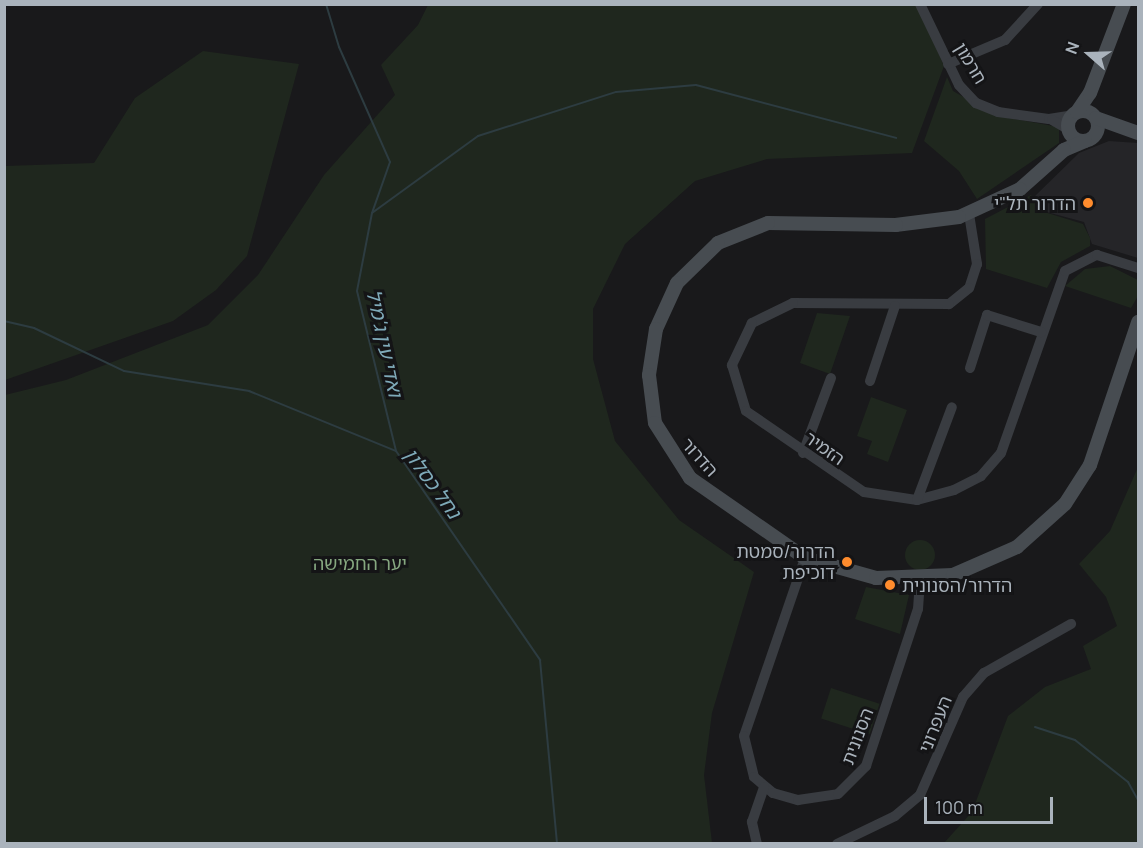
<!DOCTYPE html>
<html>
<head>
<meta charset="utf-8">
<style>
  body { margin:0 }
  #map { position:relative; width:1143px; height:848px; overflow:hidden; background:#19191b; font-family:Manrope,"Noto Sans Hebrew",sans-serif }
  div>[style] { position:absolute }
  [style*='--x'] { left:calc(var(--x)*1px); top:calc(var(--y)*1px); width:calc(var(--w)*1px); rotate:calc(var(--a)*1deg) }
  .built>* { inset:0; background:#252528 }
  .green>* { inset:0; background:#1f271e; transform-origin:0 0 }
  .round { border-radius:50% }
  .stream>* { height:2px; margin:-1px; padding:0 1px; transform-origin:1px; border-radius:1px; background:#2d3c41 }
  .street>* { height:10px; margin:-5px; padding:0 5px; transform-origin:5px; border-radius:5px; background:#393c41 }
  .secondary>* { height:14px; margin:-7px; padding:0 7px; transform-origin:7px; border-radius:7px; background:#474c51 }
  .secondary>.ring { margin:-7px; padding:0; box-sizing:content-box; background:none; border:14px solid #474c51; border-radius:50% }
  .dots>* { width:16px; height:16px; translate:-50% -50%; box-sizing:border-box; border:3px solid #141416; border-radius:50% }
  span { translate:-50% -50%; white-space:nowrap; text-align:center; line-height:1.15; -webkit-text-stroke:6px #141416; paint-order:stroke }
  .street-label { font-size:18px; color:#aab3bc }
  .poi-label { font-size:18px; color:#aab3bc }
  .right { translate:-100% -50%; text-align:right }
  .left { translate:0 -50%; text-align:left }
  .park-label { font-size:18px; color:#86a880 }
  .water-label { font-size:20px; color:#7faab9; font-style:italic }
  .frame { position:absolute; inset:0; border:6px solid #aab3bc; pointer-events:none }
  .north { position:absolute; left:1059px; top:24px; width:60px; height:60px; -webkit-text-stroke:4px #141416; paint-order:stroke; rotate:290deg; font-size:16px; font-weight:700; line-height:24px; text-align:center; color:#aab3bc }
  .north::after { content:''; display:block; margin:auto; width:21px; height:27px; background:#aab3bc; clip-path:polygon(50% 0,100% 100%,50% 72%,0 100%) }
  .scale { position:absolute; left:924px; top:797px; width:129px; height:27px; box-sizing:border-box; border:3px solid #aab3bc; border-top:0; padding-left:8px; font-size:18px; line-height:21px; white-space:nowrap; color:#aab3bc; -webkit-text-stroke:4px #141416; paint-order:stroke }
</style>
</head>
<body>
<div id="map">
  <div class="built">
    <div style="clip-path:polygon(1109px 141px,1138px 143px,1138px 258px,1092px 244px,1084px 222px,1043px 211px,1035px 196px,1079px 153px)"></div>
  </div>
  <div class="green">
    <div style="clip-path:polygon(428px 5px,919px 5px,944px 66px,912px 153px,767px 159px,695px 181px,625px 244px,593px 309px,593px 359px,615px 441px,679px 520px,754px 572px,712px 713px,704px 775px,712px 843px,5px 844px,5px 395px,66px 380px,208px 325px,258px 275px,324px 175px,395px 95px,381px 65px,418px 25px)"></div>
    <div style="clip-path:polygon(203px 51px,299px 64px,247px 256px,216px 290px,173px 321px,5px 380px,5px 166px,94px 163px,135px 98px)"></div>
    <div style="clip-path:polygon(947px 77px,953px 91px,997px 116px,1059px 127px,1059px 143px,977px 199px,959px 171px,924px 141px)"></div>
    <div style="clip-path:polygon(1031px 195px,1041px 211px,1083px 224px,1090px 238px,1090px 246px,1061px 262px,1047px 288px,986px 269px,985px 219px)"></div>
    <div style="clip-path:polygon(1110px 266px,1138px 280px,1138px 296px,1131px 308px,1065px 286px,1085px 269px)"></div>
    <div style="clip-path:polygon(817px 313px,850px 316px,830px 374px,800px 363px)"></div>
    <div style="clip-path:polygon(871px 397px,907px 410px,888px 462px,867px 454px,872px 441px,857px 436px)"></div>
    <div style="clip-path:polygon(1138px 467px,1138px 843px,944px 843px,972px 812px,1008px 716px,1045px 687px,1091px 669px,1083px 646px,1117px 626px,1106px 597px,1079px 564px,1110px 531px)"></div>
    <div class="round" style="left:905px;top:540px;width:30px;height:30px"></div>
    <div style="clip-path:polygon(866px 587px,909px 595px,900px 634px,855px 619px)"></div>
    <div style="left:831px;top:688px;width:51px;height:32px;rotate:18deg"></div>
  </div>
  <div class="stream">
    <div style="--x:326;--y:4;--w:45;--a:73.2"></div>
    <div style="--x:339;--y:47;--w:126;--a:66.1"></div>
    <div style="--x:390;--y:162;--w:54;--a:109.4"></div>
    <div style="--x:372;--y:213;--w:79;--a:100.9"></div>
    <div style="--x:357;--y:291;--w:165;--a:76.3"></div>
    <div style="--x:372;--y:213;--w:131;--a:-36"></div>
    <div style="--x:478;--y:136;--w:145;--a:-17.7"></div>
    <div style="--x:616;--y:92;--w:80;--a:-5"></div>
    <div style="--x:696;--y:85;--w:207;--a:14.8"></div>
    <div style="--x:4;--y:321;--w:31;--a:13"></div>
    <div style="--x:34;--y:328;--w:100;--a:25.5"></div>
    <div style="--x:124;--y:371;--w:127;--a:9.1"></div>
    <div style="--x:249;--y:391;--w:159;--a:22.2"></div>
    <div style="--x:396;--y:451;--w:254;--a:55.4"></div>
    <div style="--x:540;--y:660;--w:185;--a:84.7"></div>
    <div style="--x:1035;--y:727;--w:42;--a:18"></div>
    <div style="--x:1075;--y:740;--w:68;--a:38.4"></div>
    <div style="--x:1128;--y:782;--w:21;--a:61"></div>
  </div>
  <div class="street">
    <div style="--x:920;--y:4;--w:90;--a:64.3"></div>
    <div style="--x:959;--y:85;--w:25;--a:47"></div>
    <div style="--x:976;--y:103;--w:24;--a:22"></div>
    <div style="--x:998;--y:112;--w:51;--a:7.8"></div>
    <div style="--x:1049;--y:119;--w:24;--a:-9"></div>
    <div style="--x:948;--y:64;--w:62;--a:-22.8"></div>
    <div style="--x:1005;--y:40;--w:49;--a:-47.5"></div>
    <div style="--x:1052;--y:120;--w:20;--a:30"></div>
    <div style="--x:969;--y:214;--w:51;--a:80.9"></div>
    <div style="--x:977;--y:264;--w:25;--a:108"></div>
    <div style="--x:969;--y:288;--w:26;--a:141"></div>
    <div style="--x:949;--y:304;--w:156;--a:-179.6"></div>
    <div style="--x:793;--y:303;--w:46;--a:154"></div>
    <div style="--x:752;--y:323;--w:47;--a:115.5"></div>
    <div style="--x:732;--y:365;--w:48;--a:73.1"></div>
    <div style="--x:746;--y:411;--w:143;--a:34.5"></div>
    <div style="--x:864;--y:492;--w:54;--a:8.6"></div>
    <div style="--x:917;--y:500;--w:38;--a:-15"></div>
    <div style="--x:954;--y:490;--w:30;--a:-27"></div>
    <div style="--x:981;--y:476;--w:30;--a:-49"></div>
    <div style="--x:1001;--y:453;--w:193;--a:-70.6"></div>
    <div style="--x:1065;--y:271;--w:36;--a:-27"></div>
    <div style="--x:1097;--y:255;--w:43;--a:17.6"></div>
    <div style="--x:970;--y:368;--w:56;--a:-72.2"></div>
    <div style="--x:987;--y:315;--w:57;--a:17.5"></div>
    <div style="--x:870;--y:381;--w:79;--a:-71.6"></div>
    <div style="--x:803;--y:453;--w:80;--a:-69.5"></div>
    <div style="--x:917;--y:500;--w:99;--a:-69.4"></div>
    <div style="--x:805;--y:558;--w:188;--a:108.9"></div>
    <div style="--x:744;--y:736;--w:42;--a:76.3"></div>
    <div style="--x:754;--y:777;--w:25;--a:40"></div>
    <div style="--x:773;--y:793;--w:26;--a:16"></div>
    <div style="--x:798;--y:800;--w:40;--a:-8.5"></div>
    <div style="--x:838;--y:794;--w:40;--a:-45"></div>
    <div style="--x:866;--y:766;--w:165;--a:-71.7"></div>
    <div style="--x:918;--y:609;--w:30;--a:-86"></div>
    <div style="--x:757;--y:844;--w:23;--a:-103"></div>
    <div style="--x:752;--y:822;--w:37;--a:-71"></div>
    <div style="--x:837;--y:844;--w:64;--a:-25.8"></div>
    <div style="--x:895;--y:816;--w:33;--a:-40"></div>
    <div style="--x:920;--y:795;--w:107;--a:-66.3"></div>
    <div style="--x:963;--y:697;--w:32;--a:-49"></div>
    <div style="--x:984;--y:673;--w:100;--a:-29.4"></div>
  </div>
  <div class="secondary">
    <div class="ring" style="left:1068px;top:111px;width:16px;height:16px"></div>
    <div style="--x:1077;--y:112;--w:23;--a:-56"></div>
    <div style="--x:1090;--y:93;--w:95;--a:-69.1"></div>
    <div style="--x:1096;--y:118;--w:45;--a:19.7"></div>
    <div style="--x:1085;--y:141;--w:23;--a:157"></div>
    <div style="--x:1064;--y:150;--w:59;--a:138.4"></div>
    <div style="--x:1020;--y:189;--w:67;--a:155.3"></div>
    <div style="--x:959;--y:217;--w:64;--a:172.8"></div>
    <div style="--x:896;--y:225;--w:128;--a:-179.1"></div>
    <div style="--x:768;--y:223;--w:54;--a:158.2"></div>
    <div style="--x:718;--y:243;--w:57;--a:135.7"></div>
    <div style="--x:677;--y:283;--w:51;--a:114.5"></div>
    <div style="--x:656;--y:329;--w:47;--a:98.7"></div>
    <div style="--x:649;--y:375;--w:48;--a:82.9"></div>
    <div style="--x:655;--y:423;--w:65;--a:57.5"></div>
    <div style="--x:690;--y:478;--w:140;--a:34.8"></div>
    <div style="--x:805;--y:558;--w:74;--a:15.7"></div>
    <div style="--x:876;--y:578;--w:77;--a:-2.2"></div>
    <div style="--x:953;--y:575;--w:70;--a:-23.6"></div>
    <div style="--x:1017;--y:547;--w:64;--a:-41.9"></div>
    <div style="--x:1065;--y:504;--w:46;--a:-57.3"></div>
    <div style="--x:1090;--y:465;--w:151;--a:-71.4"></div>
  </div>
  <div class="dots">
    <div style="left:1088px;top:203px;background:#ff8c2d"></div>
    <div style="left:847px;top:562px;background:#ff8c2d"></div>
    <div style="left:890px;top:585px;background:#ff8c2d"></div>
  </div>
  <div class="street-label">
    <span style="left:971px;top:63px;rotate:59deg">חרמון</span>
    <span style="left:825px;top:448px;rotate:35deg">הזמיר</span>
    <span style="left:700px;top:457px;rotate:48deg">הדרור</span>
    <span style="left:935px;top:724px;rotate:-68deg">העפרוני</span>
    <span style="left:857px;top:736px;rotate:-69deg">הסנונית</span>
  </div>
  <div class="poi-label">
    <span class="right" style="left:1076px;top:203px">הדרור תל"י</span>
    <span class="right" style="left:835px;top:562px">הדרור/סמטת<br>דוכיפת</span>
    <span class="left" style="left:902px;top:585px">הדרור/הסנונית</span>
  </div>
  <div class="park-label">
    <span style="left:360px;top:563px">יער החמישה</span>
  </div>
  <div class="water-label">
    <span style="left:385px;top:343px;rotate:78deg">ואדי עין ג'מיל</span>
    <span style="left:433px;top:483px;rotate:54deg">נחל כסלון</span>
  </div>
  <div class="frame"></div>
  <div class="north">N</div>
  <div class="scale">100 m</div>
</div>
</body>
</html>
